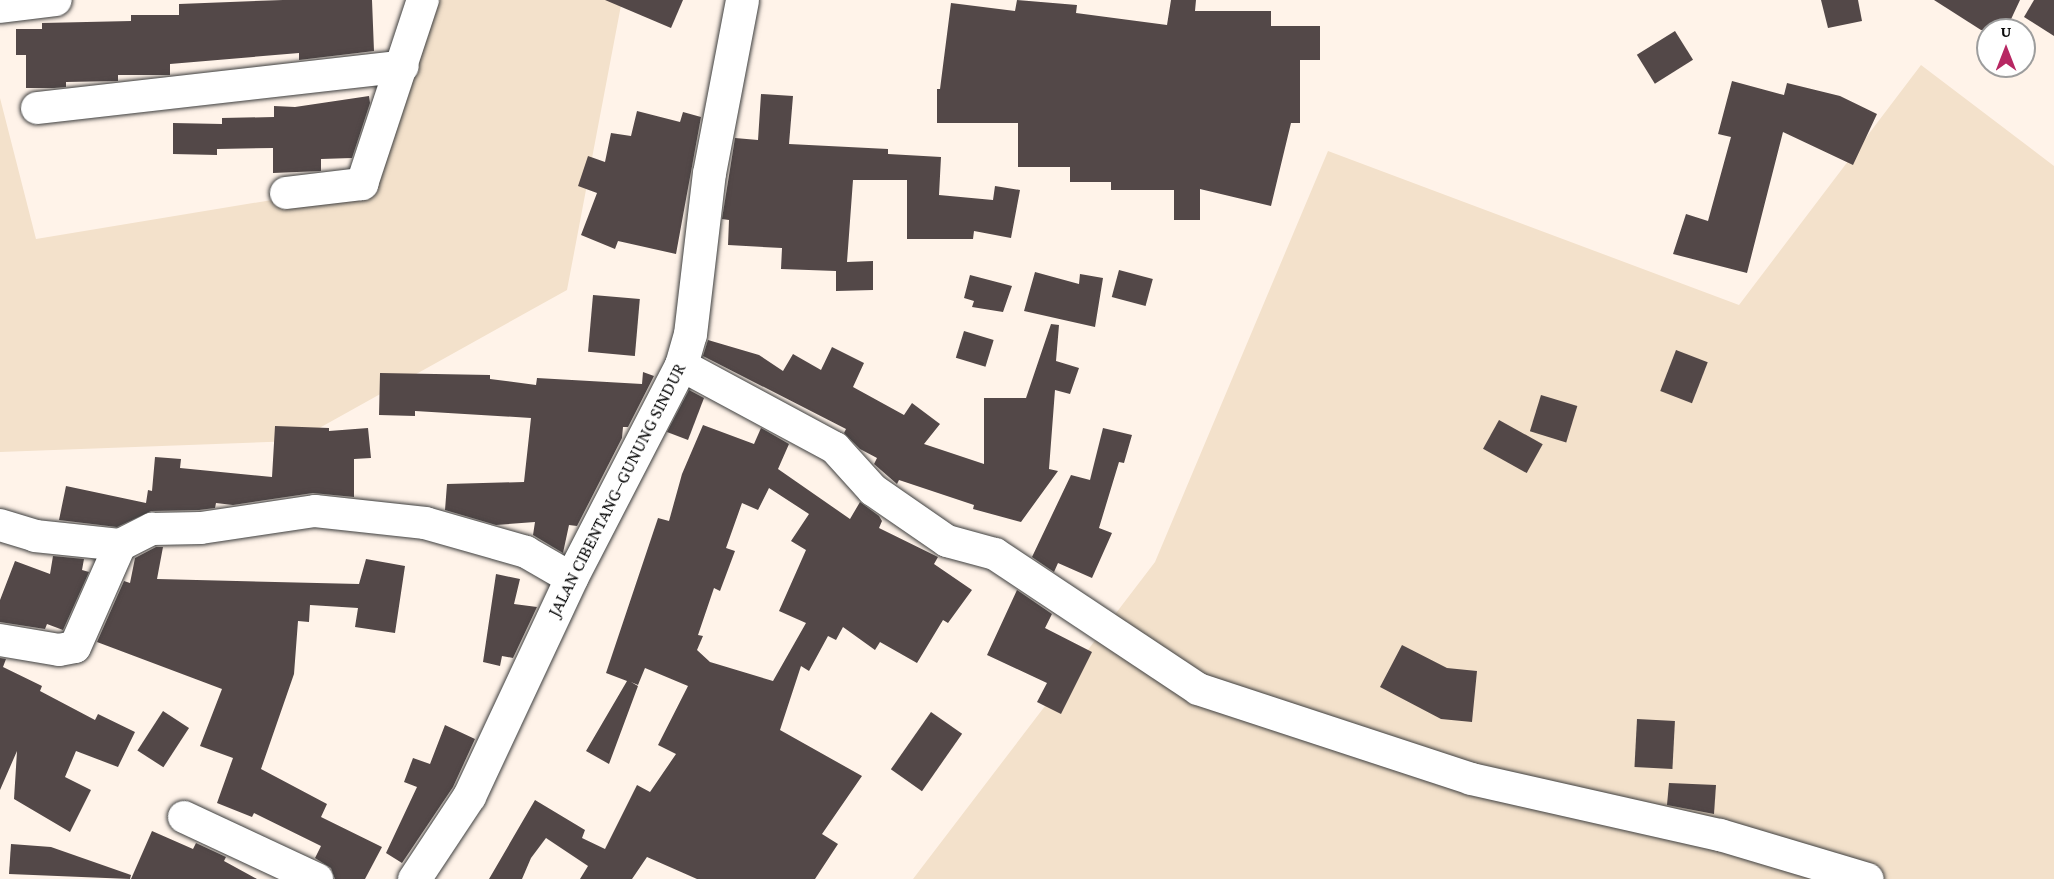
<!DOCTYPE html>
<html>
<head>
<meta charset="utf-8">
<style>
  body { margin:0 }
  #map { position:relative; width:2054px; height:879px; overflow:hidden; background:#fff3e9; font-family:"Crimson Pro",serif }
  div>[style] { position:absolute }
  [style*='--x'] { left:calc(var(--x)*1px); top:calc(var(--y)*1px); width:calc(var(--w)*1px); rotate:calc(var(--a)*1deg) }
  .farmland>* { inset:0; background:#f3e1cb }
  .building>* { inset:0; background:#534848; transform-origin:0 0 }
  .roads { filter:drop-shadow(0 0 2px #3e3e3e) drop-shadow(0 0 2px #3e3e3e) }
  .minor>* { height:32px; margin:-16px; padding:0 16px; transform-origin:16px; border-radius:16px; background:#fff }
  .tertiary>* { height:33px; margin:-16.5px; padding:0 16.5px; transform-origin:16.5px; border-radius:16.5px; background:#fff }
  span { translate:-50% -50%; white-space:nowrap; text-align:center; line-height:1.15; -webkit-text-stroke:6px #fff; paint-order:stroke }
  .street-label { font-size:18px; color:#0b0b0b }
  .north { position:absolute; left:1976px; top:18px; width:60px; height:60px; box-sizing:border-box; background:#fff; border:2px solid #9d9d9d; border-radius:50%; rotate:0deg; font-size:16px; font-weight:700; line-height:24px; text-align:center; color:#0b0b0b }
  .north::after { content:''; display:block; margin:auto; width:21px; height:27px; background:#b72762; clip-path:polygon(50% 0,100% 100%,50% 72%,0 100%) }
</style>
</head>
<body>
<div id="map">
  <div class="farmland">
    <div style="clip-path:polygon(411px 0,622px 0,567px 290px,296px 441px,0 452px,0 98px,36px 239px,344px 188px)"></div>
    <div style="clip-path:polygon(1921px 65px,2054px 166px,2054px 879px,913px 879px,1155px 562px,1328px 151px,1739px 305px)"></div>
  </div>
  <div class="building">
    <div style="clip-path:polygon(283px 0,372px 0,374px 51px,299px 60px,299px 53px,170px 64px,170px 75px,118px 75px,118px 81px,66px 82px,66px 87px,54px 88px,26px 88px,26px 55px,16px 55px,16px 29px,42px 29px,42px 23px,131px 21px,131px 15px,179px 15px,179px 4px)"></div>
    <div style="clip-path:polygon(605px 0,683px 0,671px 28px)"></div>
    <div style="clip-path:polygon(1017px 0,1077px 5px,1076px 13px,1167px 25px,1171px 0,1196px 0,1195px 11px,1271px 11px,1271px 26px,1320px 26px,1320px 60px,1300px 60px,1300px 123px,1291px 123px,1271px 206px,1200px 189px,1200px 220px,1174px 220px,1174px 190px,1111px 190px,1111px 182px,1070px 182px,1070px 167px,1018px 167px,1018px 123px,937px 123px,937px 89px,940px 89px,951px 3px,1015px 11px)"></div>
    <div style="clip-path:polygon(1821px 0,1858px 0,1862px 21px,1828px 28px)"></div>
    <div style="clip-path:polygon(1934px 0,2020px 0,2006px 30px,1981px 30px)"></div>
    <div style="clip-path:polygon(2034px 0,2054px 0,2054px 36px,2024px 17px)"></div>
    <div style="left:1675px;top:31px;width:34px;height:45px;rotate:58deg"></div>
    <div style="clip-path:polygon(1732px 81px,1784px 95px,1787px 83px,1840px 96px,1877px 114px,1853px 165px,1783px 132px,1747px 273px,1673px 254px,1686px 214px,1708px 221px,1731px 137px,1718px 134px)"></div>
    <div style="clip-path:polygon(761px 94px,793px 96px,789px 144px,888px 149px,888px 154px,941px 157px,939px 195px,993px 200px,995px 186px,1020px 190px,1011px 238px,974px 231px,973px 239px,907px 239px,907px 180px,853px 180px,847px 262px,873px 261px,873px 290px,836px 291px,836px 271px,781px 269px,782px 248px,728px 245px,729px 220px,722px 219px,735px 138px,758px 140px)"></div>
    <div style="clip-path:polygon(369px 96px,370px 103px,352px 158px,321px 159px,321px 171px,273px 173px,273px 148px,217px 149px,217px 155px,173px 154px,173px 123px,222px 124px,222px 118px,274px 117px,274px 106px,295px 107px)"></div>
    <div style="clip-path:polygon(637px 111px,680px 122px,683px 112px,701px 117px,676px 254px,618px 241px,615px 249px,581px 235px,597px 193px,578px 186px,588px 156px,605px 162px,611px 133px,631px 136px)"></div>
    <div style="left:1119px;top:270px;width:35px;height:28px;rotate:15deg"></div>
    <div style="clip-path:polygon(1035px 272px,1079px 284px,1080px 274px,1103px 278px,1095px 327px,1024px 311px)"></div>
    <div style="clip-path:polygon(970px 275px,1012px 286px,1003px 312px,972px 307px,974px 301px,964px 298px)"></div>
    <div style="left:593px;top:295px;width:47px;height:57px;rotate:5deg"></div>
    <div style="clip-path:polygon(1051px 324px,1059px 325px,1056px 361px,1079px 368px,1070px 394px,1055px 390px,1049px 469px,1058px 471px,1021px 522px,973px 509px,974px 505px,899px 480px,897px 484px,874px 464px,877px 458px,860px 449px,844px 433px,846px 429px,703px 356px,708px 340px,759px 355px,783px 371px,793px 354px,821px 370px,832px 347px,864px 363px,853px 387px,904px 415px,912px 403px,940px 424px,924px 444px,984px 464px,984px 398px,1026px 398px)"></div>
    <div style="left:964px;top:331px;width:31px;height:28px;rotate:17deg"></div>
    <div style="left:1676px;top:350px;width:34px;height:44px;rotate:21deg"></div>
    <div style="clip-path:polygon(643px 372px,654px 376px,628px 427px,623px 427px,622px 438px,577px 526px,569px 525px,563px 553px,533px 535px,535px 522px,496px 525px,445px 510px,447px 484px,524px 482px,531px 418px,415px 411px,415px 416px,379px 415px,380px 373px,490px 375px,490px 379px,536px 385px,537px 378px,642px 384px)"></div>
    <div style="clip-path:polygon(689px 390px,704px 398px,688px 440px,667px 432px)"></div>
    <div style="left:1541px;top:395px;width:38px;height:38px;rotate:17deg"></div>
    <div style="left:1499px;top:420px;width:50px;height:33px;rotate:29deg"></div>
    <div style="clip-path:polygon(evenodd,703px 425px,754px 444px,761px 428px,789px 444px,778px 469px,850px 519px,860px 502px,879px 516px,882px 521px,879px 528px,938px 557px,934px 564px,972px 590px,948px 623px,943px 620px,917px 663px,880px 642px,875px 650px,843px 627px,836px 640px,828px 636px,809px 671px,801px 666px,780px 730px,862px 776px,822px 834px,838px 844px,815px 879px,697px 879px,647px 857px,632px 879px,580px 879px,588px 866px,546px 838px,531px 858px,522px 879px,489px 879px,535px 800px,585px 830px,582px 838px,605px 849px,637px 785px,650px 792px,676px 754px,658px 745px,688px 686px,645px 668px,638px 685px,631px 682px,638px 686px,609px 764px,586px 751px,627px 681px,606px 673px,658px 518px,669px 521px,682px 474px,703px 425px,769px 488px,809px 514px,791px 541px,806px 550px,779px 611px,806px 623px,773px 681px,710px 662px,697px 650px,703px 636px,698px 635px,714px 588px,720px 591px,735px 551px,726px 548px,742px 503px,758px 510px,769px 488px)"></div>
    <div style="clip-path:polygon(275px 426px,329px 428px,329px 431px,368px 428px,371px 458px,354px 459px,354px 497px,313px 493px,233px 505px,216px 503px,215px 508px,199px 510px,151px 511px,117px 527px,59px 520px,66px 486px,146px 503px,148px 490px,152px 491px,155px 457px,181px 459px,180px 468px,272px 477px)"></div>
    <div style="clip-path:polygon(1103px 428px,1132px 435px,1124px 463px,1119px 462px,1099px 528px,1112px 533px,1092px 578px,1058px 563px,1054px 572px,1032px 557px,1071px 475px,1090px 480px)"></div>
    <div style="clip-path:polygon(156px 547px,163px 547px,157px 579px,359px 584px,366px 559px,405px 566px,395px 633px,355px 627px,358px 608px,310px 605px,309px 622px,298px 621px,294px 674px,261px 769px,327px 804px,321px 817px,382px 847px,365px 879px,335px 879px,331px 868px,315px 858px,321px 846px,254px 813px,252px 817px,217px 803px,233px 758px,200px 746px,222px 689px,97px 642px,124px 581px,130px 583px,135px 558px)"></div>
    <div style="clip-path:polygon(53px 556px,84px 559px,82px 570px,89px 572px,63px 630px,47px 624px,45px 629px,0 622px,0 600px,15px 561px,50px 574px)"></div>
    <div style="clip-path:polygon(496px 574px,520px 579px,514px 604px,537px 607px,513px 658px,502px 656px,500px 666px,483px 662px)"></div>
    <div style="clip-path:polygon(1017px 590px,1052px 614px,1045px 628px,1092px 652px,1061px 714px,1037px 702px,1047px 683px,987px 655px)"></div>
    <div style="clip-path:polygon(1402px 645px,1447px 668px,1477px 671px,1472px 722px,1441px 719px,1380px 687px)"></div>
    <div style="clip-path:polygon(0 658px,6px 659px,3px 667px,42px 686px,40px 691px,95px 720px,98px 714px,135px 732px,118px 767px,76px 751px,65px 777px,91px 790px,70px 832px,14px 799px,17px 751px,0 790px)"></div>
    <div style="left:163px;top:711px;width:31px;height:47px;rotate:33deg"></div>
    <div style="left:931px;top:712px;width:38px;height:70px;rotate:35deg"></div>
    <div style="left:1637px;top:719px;width:38px;height:48px;rotate:3deg"></div>
    <div style="clip-path:polygon(445px 725px,475px 739px,453px 787px,402px 863px,386px 853px,417px 787px,404px 782px,413px 758px,430px 764px)"></div>
    <div style="clip-path:polygon(1669px 783px,1716px 785px,1714px 814px,1667px 805px)"></div>
    <div style="clip-path:polygon(152px 831px,193px 849px,196px 843px,226px 857px,224px 861px,257px 879px,131px 879px)"></div>
    <div style="clip-path:polygon(11px 844px,51px 847px,131px 875px,130px 879px,9px 874px)"></div>
  </div>
  <div class="roads">
    <div class="minor">
      <div style="--x:0;--y:7;--w:56;--a:-7.1"></div>
      <div style="--x:37;--y:108;--w:368;--a:-6.5"></div>
      <div style="--x:286;--y:193;--w:77;--a:-6.8"></div>
      <div style="--x:362;--y:184;--w:194;--a:-71.7"></div>
      <div style="--x:681;--y:365;--w:175;--a:28.3"></div>
      <div style="--x:835;--y:448;--w:57;--a:47.9"></div>
      <div style="--x:873;--y:490;--w:90;--a:34.6"></div>
      <div style="--x:947;--y:541;--w:50;--a:15.2"></div>
      <div style="--x:995;--y:554;--w:244;--a:33.6"></div>
      <div style="--x:1198;--y:689;--w:287;--a:18.2"></div>
      <div style="--x:1471;--y:779;--w:255;--a:12.7"></div>
      <div style="--x:1720;--y:835;--w:154;--a:16.6"></div>
      <div style="--x:0;--y:525;--w:37;--a:17"></div>
      <div style="--x:35;--y:536;--w:85;--a:6"></div>
      <div style="--x:120;--y:545;--w:36;--a:-27"></div>
      <div style="--x:152;--y:529;--w:49;--a:-1.2"></div>
      <div style="--x:201;--y:528;--w:115;--a:-8.5"></div>
      <div style="--x:315;--y:511;--w:111;--a:6.2"></div>
      <div style="--x:425;--y:523;--w:105;--a:16"></div>
      <div style="--x:526;--y:552;--w:52;--a:30"></div>
      <div style="--x:0;--y:640;--w:60;--a:9.6"></div>
      <div style="--x:59;--y:650;--w:16;--a:-11"></div>
      <div style="--x:75;--y:647;--w:111;--a:-66.2"></div>
      <div style="--x:184;--y:817;--w:147;--a:25"></div>
    </div>
    <div class="tertiary">
      <div style="--x:414;--y:879;--w:100;--a:-56.5"></div>
      <div style="--x:469;--y:796;--w:241;--a:-64.9"></div>
      <div style="--x:571;--y:578;--w:240;--a:-62.7"></div>
      <div style="--x:681;--y:365;--w:32;--a:-74"></div>
      <div style="--x:690;--y:334;--w:162;--a:-83.3"></div>
      <div style="--x:709;--y:173;--w:176;--a:-79.2"></div>
    </div>
  </div>
  <div class="street-label">
    <span style="left:617px;top:490px;rotate:-63deg">JALAN CIBENTANG–GUNUNG SINDUR</span>
  </div>
  <div class="north">U</div>
</div>
</body>
</html>
